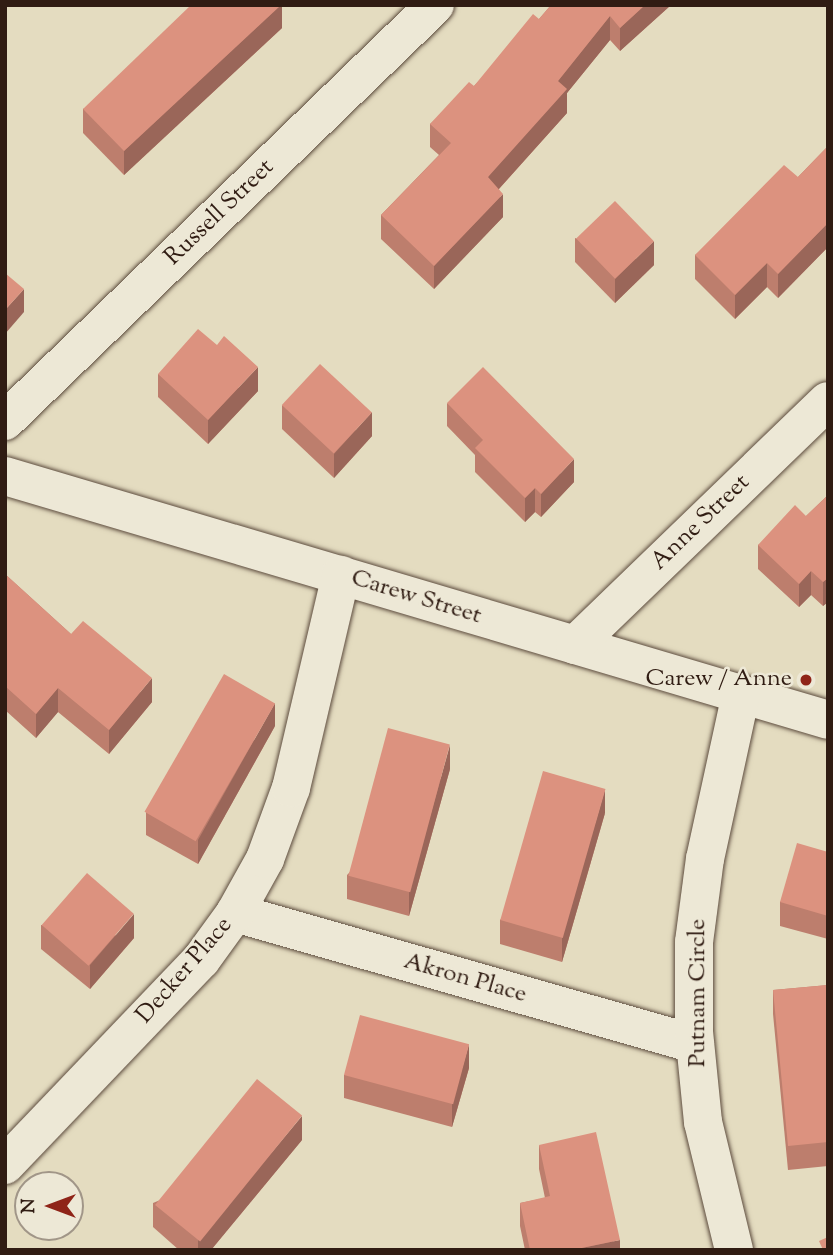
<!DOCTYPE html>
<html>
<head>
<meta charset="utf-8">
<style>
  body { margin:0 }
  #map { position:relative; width:833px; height:1255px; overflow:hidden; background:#e4dcc0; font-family:"Sorts Mill Goudy",serif }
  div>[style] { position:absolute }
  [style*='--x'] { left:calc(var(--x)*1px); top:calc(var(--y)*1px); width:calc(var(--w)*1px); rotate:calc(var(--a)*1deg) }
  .roads { filter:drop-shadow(0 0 2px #5d4c3e) drop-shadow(0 0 2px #5d4c3e) }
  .minor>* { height:38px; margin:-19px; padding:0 19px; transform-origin:19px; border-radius:19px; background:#ede8d6 }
  .wall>* { inset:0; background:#bd7e6d }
  .shaded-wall>* { inset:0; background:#9a6659 }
  .building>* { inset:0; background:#dc927f; transform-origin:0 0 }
  .dots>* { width:19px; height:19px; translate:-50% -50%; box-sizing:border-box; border:4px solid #ede8d6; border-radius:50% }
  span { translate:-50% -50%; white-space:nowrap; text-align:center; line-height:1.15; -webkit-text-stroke:5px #ede8d6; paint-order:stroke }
  .street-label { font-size:24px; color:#301c13 }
  .poi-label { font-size:24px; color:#301c13 }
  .right { translate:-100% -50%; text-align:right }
  .frame { position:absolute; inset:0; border:7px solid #301c13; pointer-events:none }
  .north { position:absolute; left:14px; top:1171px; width:70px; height:70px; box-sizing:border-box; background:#ede8d6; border:2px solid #a19688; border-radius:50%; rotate:270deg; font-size:19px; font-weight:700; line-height:28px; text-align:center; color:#301c13 }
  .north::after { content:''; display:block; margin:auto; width:24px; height:32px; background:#8f2418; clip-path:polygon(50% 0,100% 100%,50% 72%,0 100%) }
</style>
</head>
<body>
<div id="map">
  <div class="roads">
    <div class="minor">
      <div style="--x:5;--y:421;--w:598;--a:-44.05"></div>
      <div style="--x:5;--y:476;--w:858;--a:16.51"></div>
      <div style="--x:575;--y:645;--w:351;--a:-44"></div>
      <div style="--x:235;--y:913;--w:478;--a:15.9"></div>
      <div style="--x:5;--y:1165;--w:284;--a:-46.3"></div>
      <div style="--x:201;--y:960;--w:58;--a:-54.1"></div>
      <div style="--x:235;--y:913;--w:62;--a:-60.9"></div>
      <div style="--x:265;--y:859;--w:76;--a:-69.9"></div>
      <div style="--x:291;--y:788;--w:219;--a:-76.8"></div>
      <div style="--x:734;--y:1250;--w:132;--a:-103.6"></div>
      <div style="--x:703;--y:1122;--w:90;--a:-95.7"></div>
      <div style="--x:694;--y:1032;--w:90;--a:-90"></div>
      <div style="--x:694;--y:942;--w:84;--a:-82.5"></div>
      <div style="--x:705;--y:859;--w:169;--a:-77.7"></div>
    </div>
  </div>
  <div class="wall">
    <div style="clip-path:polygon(282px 5px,282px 28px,124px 175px,83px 133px,83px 109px)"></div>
    <div style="clip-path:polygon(551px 5px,671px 5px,620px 51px,610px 40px,567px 93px,567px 113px,499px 189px,503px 217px,434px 289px,381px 239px,381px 215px,439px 155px,430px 147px,430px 124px,474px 86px,539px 19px)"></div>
    <div style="clip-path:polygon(828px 146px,828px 247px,778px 298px,767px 287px,735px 319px,695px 279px,695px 255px,798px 177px)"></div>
    <div style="clip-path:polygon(575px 238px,654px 265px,615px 303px,575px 262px)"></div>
    <div style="clip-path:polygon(158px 374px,258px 391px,208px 444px,158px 397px)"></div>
    <div style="clip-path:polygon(447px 403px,574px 482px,541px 517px,535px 512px,525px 522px,475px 472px,475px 455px,447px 426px)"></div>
    <div style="clip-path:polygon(282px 405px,372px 436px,334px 478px,282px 429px)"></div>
    <div style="clip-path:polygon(828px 495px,828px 602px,823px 606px,811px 595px,799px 607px,758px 569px,758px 545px,806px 516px)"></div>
    <div style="clip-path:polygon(5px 574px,71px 634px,152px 702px,109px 754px,58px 712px,36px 738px,5px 710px)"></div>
    <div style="clip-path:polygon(275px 726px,198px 864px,146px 835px,146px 812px)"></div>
    <div style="clip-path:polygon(450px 769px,409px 916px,347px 899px,347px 875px)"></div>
    <div style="clip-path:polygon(605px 813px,562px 962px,500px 944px,500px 920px)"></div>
    <div style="clip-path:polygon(828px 852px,828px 939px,780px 926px,780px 902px)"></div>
    <div style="clip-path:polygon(41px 925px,134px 938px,90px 989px,41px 949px)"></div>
    <div style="clip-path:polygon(828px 985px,828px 1166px,788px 1170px,773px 1014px,773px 990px)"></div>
    <div style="clip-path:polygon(469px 1068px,452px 1127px,344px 1098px,344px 1075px)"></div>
    <div style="clip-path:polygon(302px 1140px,211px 1250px,179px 1250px,153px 1227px,153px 1203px)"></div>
    <div style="clip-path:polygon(539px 1145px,620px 1250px,525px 1250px,520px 1226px,520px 1203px,545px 1198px,539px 1169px)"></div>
  </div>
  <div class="shaded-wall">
    <div style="clip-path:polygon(281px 5px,282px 5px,282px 28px,124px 175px,124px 151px)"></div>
    <div style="clip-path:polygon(645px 5px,671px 5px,620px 51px,620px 28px)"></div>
    <div style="clip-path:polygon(610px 16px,610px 40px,567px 93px,567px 113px,488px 201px,488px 177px,558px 81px)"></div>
    <div style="clip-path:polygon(503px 194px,503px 217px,434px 289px,434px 266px)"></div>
    <div style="clip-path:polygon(828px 223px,828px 247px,778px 298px,778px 274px)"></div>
    <div style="clip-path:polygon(654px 241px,654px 265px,615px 303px,615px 279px)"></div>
    <div style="clip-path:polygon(767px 263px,767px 287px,735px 319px,735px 295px)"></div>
    <div style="clip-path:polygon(24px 289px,24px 312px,5px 334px,5px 310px)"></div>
    <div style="clip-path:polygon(258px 367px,258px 391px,208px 444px,208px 420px)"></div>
    <div style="clip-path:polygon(372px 412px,372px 436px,334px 478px,334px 454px)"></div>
    <div style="clip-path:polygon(574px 459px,574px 482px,541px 517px,541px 494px)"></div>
    <div style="clip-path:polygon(535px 488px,535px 512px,525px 522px,525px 498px)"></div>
    <div style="clip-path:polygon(811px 571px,811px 595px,799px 607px,799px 584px)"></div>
    <div style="clip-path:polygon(828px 578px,828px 602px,823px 606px,823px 582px)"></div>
    <div style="clip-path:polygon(152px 678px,152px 702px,109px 754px,109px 730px)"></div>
    <div style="clip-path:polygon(58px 688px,58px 712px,36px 738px,36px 714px)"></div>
    <div style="clip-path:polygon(275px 703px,275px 726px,198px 864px,198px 840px)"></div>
    <div style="clip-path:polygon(450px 745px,450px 769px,409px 916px,409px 892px)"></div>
    <div style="clip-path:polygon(605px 789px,605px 813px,562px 962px,562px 938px)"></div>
    <div style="clip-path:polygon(134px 914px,134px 938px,90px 989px,90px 965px)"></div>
    <div style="clip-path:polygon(469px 1044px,469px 1068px,452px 1127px,452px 1103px)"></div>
    <div style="clip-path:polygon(302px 1116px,302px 1140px,211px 1250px,198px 1250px,198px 1241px)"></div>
    <div style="clip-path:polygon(620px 1240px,620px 1250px,572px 1250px)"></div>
  </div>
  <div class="building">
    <div style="clip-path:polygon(191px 5px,281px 5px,124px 151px,83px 109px)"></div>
    <div style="clip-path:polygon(551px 5px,645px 5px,620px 28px,610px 16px,558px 81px,567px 89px,488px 177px,503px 194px,434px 266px,381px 215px,451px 143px,430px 124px,469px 82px,474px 86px,533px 14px,539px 19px)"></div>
    <div style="clip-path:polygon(828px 146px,828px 223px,778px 274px,767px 263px,735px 295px,695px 255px,784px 165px,798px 177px)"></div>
    <div style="left:615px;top:201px;width:56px;height:54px;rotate:46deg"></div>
    <div style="clip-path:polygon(5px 273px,24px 289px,5px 310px)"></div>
    <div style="clip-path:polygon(198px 329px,217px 345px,224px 336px,258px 367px,208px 420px,158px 374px)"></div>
    <div style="left:320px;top:364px;width:71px;height:56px;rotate:43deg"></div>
    <div style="clip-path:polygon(483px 367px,574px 459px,541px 494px,535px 488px,525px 498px,475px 448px,483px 440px,447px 403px)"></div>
    <div style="clip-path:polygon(828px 495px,828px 578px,823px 582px,811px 571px,799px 584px,758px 545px,795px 505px,806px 516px)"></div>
    <div style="clip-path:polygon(5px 574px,71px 634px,83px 621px,152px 678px,109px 730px,58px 688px,36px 714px,5px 686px)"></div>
    <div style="left:224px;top:674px;width:59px;height:159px;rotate:30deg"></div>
    <div style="left:388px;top:728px;width:64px;height:153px;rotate:15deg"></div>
    <div style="left:543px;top:771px;width:65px;height:155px;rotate:16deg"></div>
    <div style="clip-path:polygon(797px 843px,828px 852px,828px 916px,780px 902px)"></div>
    <div style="left:87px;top:873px;width:62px;height:69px;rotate:41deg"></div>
    <div style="clip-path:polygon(828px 985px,828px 1142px,788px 1146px,773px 990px)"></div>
    <div style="left:360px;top:1015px;width:113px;height:62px;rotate:15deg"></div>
    <div style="left:257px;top:1079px;width:58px;height:162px;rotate:39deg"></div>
    <div style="clip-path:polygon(596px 1132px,620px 1240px,572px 1250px,530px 1250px,520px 1203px,550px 1196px,539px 1145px)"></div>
    <div style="clip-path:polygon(828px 1237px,828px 1250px,823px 1250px,819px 1241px)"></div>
  </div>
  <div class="dots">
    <div style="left:806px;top:680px;background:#8f2418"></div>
  </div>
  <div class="street-label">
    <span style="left:220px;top:213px;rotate:-44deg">Russell Street</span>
    <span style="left:701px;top:523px;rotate:-44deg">Anne Street</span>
    <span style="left:416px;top:598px;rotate:17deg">Carew Street</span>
    <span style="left:185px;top:971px;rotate:-49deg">Decker Place</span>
    <span style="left:465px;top:979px;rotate:16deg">Akron Place</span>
    <span style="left:699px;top:993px;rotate:-90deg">Putnam Circle</span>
  </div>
  <div class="poi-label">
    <span class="right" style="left:792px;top:680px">Carew / Anne</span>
  </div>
  <div class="frame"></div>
  <div class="north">N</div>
</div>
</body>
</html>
